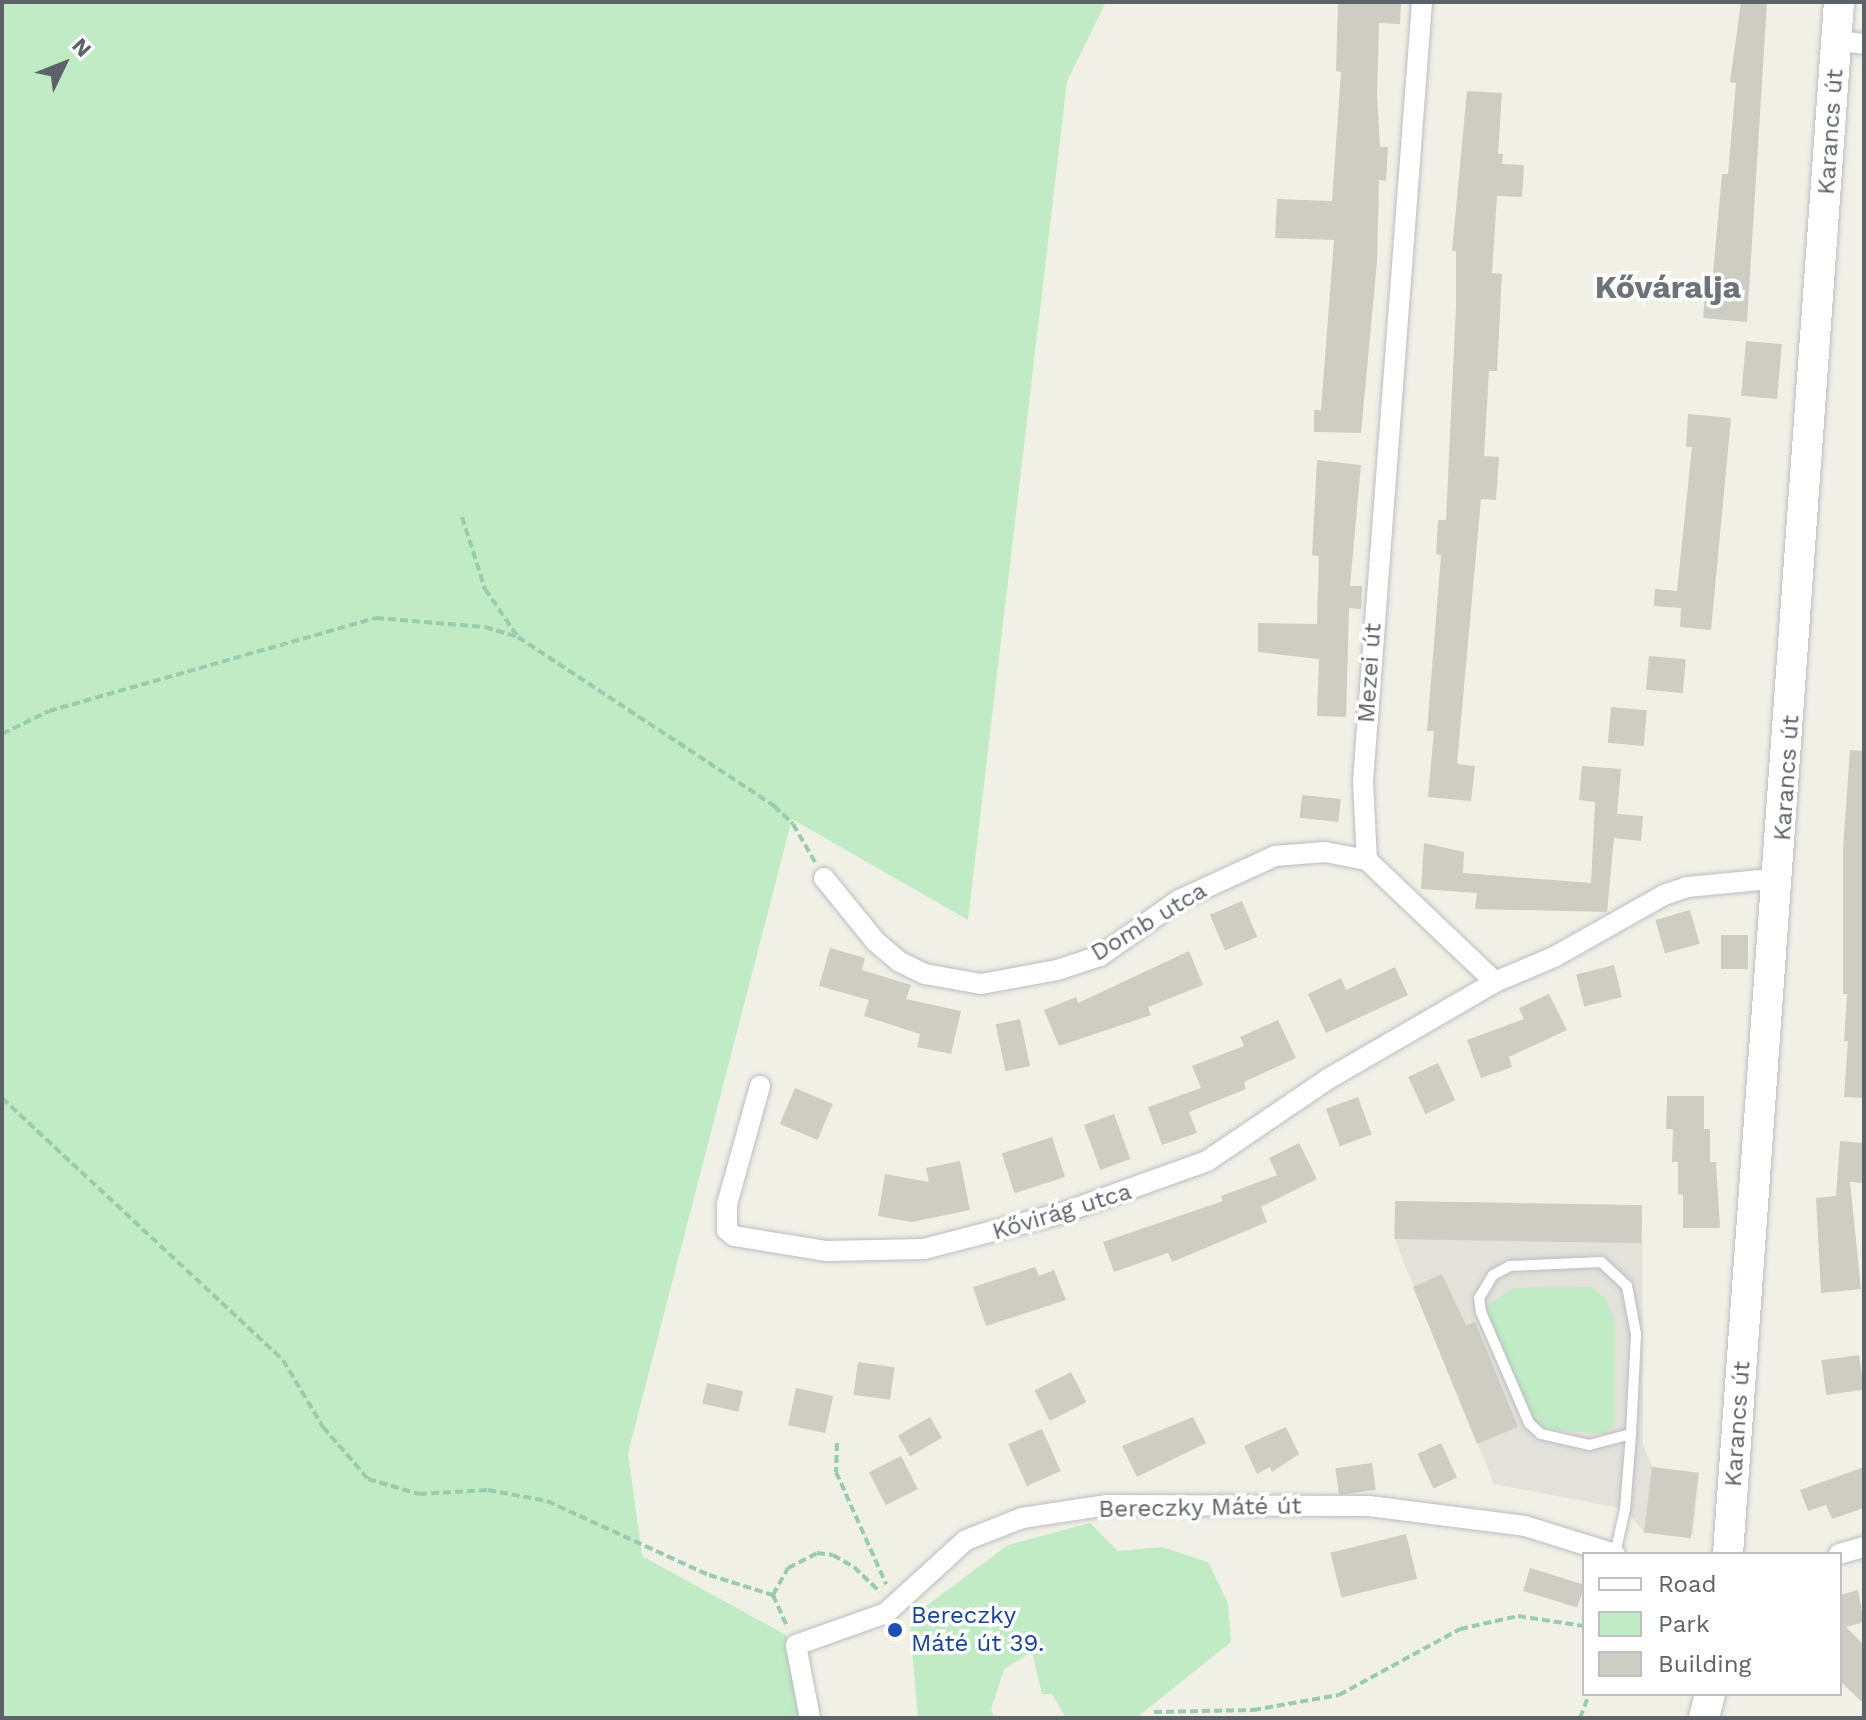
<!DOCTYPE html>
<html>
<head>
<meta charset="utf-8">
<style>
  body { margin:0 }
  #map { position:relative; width:1866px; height:1720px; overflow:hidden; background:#f1f0e6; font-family:"Work Sans",sans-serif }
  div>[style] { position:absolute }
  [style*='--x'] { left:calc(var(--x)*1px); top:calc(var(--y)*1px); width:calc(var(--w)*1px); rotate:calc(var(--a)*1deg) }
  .industrial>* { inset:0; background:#e2e1da }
  .green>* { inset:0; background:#c0ebc4 }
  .building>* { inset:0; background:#cecdc4; transform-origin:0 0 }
  .path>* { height:4px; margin-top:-2px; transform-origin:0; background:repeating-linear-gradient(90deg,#98ccac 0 8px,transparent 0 12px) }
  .roads { filter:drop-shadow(0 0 2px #babdc2) drop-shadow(0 0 2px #babdc2) }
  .lane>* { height:10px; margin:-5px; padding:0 5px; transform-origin:5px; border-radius:5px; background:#fff }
  .street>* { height:20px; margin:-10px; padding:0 10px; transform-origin:10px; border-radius:10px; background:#fff }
  .secondary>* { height:30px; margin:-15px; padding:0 15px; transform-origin:15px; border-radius:15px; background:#fff }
  .dots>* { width:22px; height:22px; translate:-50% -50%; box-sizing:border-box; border:4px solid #fff; border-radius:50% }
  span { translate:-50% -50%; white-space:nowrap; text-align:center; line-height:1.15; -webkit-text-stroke:7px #fff; paint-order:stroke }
  .street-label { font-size:24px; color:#5d6168 }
  .transit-label { font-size:24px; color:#164399 }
  .left { translate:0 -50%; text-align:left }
  .district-label { font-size:32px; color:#6e737a; font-weight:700 }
  .frame { position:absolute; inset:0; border:4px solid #5d6168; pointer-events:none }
  .legend { position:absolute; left:1582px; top:1552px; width:260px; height:144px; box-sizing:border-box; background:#fff; border:2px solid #bec0c3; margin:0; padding:10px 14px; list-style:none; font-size:24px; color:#5d6168 }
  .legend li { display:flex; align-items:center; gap:16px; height:40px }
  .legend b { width:40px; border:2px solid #bec0c3 }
  .north { position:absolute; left:24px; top:24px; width:80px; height:80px; -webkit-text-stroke:6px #fff; paint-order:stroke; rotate:47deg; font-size:22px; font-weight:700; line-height:32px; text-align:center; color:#5d6168 }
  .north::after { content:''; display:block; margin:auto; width:28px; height:36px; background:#5d6168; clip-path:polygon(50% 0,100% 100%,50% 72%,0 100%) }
</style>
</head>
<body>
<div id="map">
  <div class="industrial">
    <div style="clip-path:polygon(1395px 1201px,1642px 1205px,1643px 1444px,1652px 1467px,1699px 1473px,1693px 1535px,1645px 1533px,1625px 1509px,1494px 1484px,1396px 1243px)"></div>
  </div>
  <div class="green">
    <div style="clip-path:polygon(2px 2px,1106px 2px,1067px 81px,968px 920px,792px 819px,628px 1453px,642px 1556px,786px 1635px,799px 1718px,2px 1718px)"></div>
    <div style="clip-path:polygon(1591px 1287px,1605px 1299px,1615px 1322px,1614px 1425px,1604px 1434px,1542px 1428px,1528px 1419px,1486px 1328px,1487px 1306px,1514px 1288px)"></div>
    <div style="clip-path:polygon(1090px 1523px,1118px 1551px,1162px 1547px,1208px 1562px,1228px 1603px,1231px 1642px,1136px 1718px,1066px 1718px,1052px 1694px,1042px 1694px,1032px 1652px,1004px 1669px,991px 1709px,994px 1718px,918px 1718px,910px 1626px,926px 1606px,1008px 1545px)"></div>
  </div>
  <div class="building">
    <div style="clip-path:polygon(1338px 2px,1401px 2px,1400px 24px,1379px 23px,1377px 94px,1380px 147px,1388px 147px,1386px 181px,1379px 180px,1377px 262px,1361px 433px,1314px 432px,1314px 410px,1321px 410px,1334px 240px,1275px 238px,1277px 199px,1332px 201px,1341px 72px,1336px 71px)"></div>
    <div style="clip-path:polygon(1741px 2px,1767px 2px,1747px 322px,1703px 318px,1706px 285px,1712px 285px,1722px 174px,1728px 174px,1736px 83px,1730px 82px)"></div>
    <div style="clip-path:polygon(1467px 91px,1502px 93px,1498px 154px,1503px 154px,1502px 164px,1524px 165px,1522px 197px,1497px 196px,1492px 273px,1502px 274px,1497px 371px,1489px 371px,1484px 456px,1499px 457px,1496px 500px,1481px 499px,1457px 764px,1475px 766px,1471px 801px,1428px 797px,1434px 731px,1427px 731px,1441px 555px,1436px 554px,1438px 520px,1446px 520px,1456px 305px,1456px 251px,1452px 251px)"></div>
    <div style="left:1746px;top:341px;width:36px;height:55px;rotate:5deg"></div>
    <div style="clip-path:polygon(1688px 414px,1731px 418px,1711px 630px,1680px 627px,1681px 608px,1654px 606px,1655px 589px,1677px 591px,1692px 447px,1686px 447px)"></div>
    <div style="clip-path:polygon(1317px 460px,1361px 465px,1350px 586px,1362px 586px,1361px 609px,1349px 608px,1346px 717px,1317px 716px,1319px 659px,1258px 652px,1258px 623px,1317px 624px,1319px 556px,1312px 555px)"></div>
    <div style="left:1649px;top:656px;width:37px;height:34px;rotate:5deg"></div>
    <div style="left:1611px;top:707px;width:36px;height:36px;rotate:5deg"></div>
    <div style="clip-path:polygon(1850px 750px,1864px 751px,1864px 1098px,1844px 1097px,1848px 1041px,1844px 1041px,1847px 994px,1843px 994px,1843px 849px)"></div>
    <div style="clip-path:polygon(1582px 766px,1621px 769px,1617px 814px,1643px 816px,1641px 841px,1614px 838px,1607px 912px,1475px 909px,1477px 893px,1421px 889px,1424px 843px,1464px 852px,1463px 873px,1591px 883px,1595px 802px,1579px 800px)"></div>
    <div style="left:1302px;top:795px;width:39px;height:23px;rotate:6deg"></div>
    <div style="left:1242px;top:901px;width:39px;height:35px;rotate:67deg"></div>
    <div style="left:1690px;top:910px;width:35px;height:36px;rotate:74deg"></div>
    <div style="left:1721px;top:935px;width:27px;height:34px"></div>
    <div style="clip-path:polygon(830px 948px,865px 958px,862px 970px,911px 985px,906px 999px,961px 1011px,951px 1054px,917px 1047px,920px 1034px,864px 1016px,869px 1000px,819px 986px)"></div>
    <div style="clip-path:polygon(1189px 951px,1203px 985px,1148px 1007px,1151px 1015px,1059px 1046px,1044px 1010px,1076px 997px,1078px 1003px)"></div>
    <div style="left:1614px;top:965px;width:33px;height:39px;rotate:76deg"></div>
    <div style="clip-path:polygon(1395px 967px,1408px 995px,1326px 1033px,1308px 994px,1341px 978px,1346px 990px)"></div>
    <div style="clip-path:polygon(1549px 994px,1567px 1030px,1509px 1057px,1512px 1067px,1481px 1078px,1467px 1040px,1524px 1019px,1519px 1008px)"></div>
    <div style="left:1020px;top:1019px;width:48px;height:25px;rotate:78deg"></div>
    <div style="clip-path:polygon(1278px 1020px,1296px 1058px,1244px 1082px,1246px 1089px,1189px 1112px,1197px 1133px,1162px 1145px,1148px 1107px,1201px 1088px,1192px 1066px,1244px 1046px,1240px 1037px)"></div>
    <div style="left:1438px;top:1063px;width:41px;height:33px;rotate:65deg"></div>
    <div style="left:795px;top:1088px;width:41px;height:39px;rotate:23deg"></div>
    <div style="clip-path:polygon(1667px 1096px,1704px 1096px,1704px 1129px,1710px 1129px,1710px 1162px,1716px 1162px,1720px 1228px,1683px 1228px,1683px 1195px,1678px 1194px,1678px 1162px,1672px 1162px,1673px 1129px,1666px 1129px)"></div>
    <div style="left:1358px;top:1097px;width:40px;height:34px;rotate:70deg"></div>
    <div style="left:1114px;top:1114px;width:48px;height:32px;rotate:70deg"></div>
    <div style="left:1052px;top:1137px;width:42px;height:53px;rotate:72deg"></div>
    <div style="clip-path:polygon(1840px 1141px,1864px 1143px,1864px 1183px,1850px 1182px,1861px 1289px,1821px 1293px,1816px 1198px,1836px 1196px)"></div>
    <div style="clip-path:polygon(1299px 1143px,1317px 1179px,1261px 1207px,1267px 1222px,1172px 1262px,1168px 1253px,1114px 1272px,1103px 1242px,1223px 1201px,1221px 1196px,1277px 1175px,1269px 1158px)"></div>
    <div style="clip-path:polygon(960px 1161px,970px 1210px,912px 1222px,878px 1216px,885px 1174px,929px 1182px,926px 1168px)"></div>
    <div style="left:1395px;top:1201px;width:247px;height:38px;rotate:1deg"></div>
    <div style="clip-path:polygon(1035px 1267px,1039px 1276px,1054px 1270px,1066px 1300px,986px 1326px,973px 1287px)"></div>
    <div style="clip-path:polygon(1442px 1274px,1466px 1325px,1475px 1322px,1518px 1427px,1477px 1444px,1413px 1287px)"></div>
    <div style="left:1859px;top:1355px;width:35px;height:38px;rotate:82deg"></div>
    <div style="left:858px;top:1362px;width:37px;height:33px;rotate:8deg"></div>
    <div style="left:1071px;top:1372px;width:34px;height:41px;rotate:63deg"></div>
    <div style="left:707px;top:1383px;width:37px;height:21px;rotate:13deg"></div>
    <div style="left:796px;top:1388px;width:38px;height:38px;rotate:12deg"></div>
    <div style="left:930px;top:1417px;width:24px;height:37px;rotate:60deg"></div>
    <div style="clip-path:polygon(1193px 1417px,1206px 1443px,1137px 1477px,1122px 1446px)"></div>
    <div style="clip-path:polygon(1286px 1427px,1299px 1454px,1272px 1472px,1270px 1467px,1257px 1474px,1244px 1446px)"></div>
    <div style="left:1042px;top:1429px;width:46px;height:37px;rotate:66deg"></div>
    <div style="left:1441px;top:1443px;width:38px;height:26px;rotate:65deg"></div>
    <div style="left:901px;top:1456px;width:37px;height:36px;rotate:63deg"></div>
    <div style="left:1372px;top:1463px;width:27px;height:37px;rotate:82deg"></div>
    <div style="left:1652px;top:1467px;width:47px;height:66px;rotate:7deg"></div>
    <div style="clip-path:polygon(1864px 1467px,1864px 1508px,1832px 1519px,1826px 1505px,1808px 1511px,1800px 1490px)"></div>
    <div style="left:1406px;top:1534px;width:46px;height:78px;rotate:76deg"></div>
    <div style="left:1530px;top:1568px;width:57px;height:24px;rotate:17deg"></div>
    <div style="clip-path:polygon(1858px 1590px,1864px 1622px,1846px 1627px,1864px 1645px,1864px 1704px,1840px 1681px,1840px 1595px)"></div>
  </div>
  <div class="path">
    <div style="--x:462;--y:517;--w:76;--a:72.3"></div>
    <div style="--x:485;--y:589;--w:58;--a:55.5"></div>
    <div style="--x:518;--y:637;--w:307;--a:33.4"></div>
    <div style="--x:774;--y:806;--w:26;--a:43"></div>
    <div style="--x:793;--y:824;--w:44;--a:59.9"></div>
    <div style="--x:2;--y:734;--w:52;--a:-26.1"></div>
    <div style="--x:49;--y:711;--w:340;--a:-15.9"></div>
    <div style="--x:376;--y:618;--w:109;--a:4.7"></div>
    <div style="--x:485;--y:627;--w:34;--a:17"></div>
    <div style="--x:2;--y:1098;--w:384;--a:43"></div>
    <div style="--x:283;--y:1360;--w:78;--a:59.2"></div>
    <div style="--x:323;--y:1427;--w:69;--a:49.1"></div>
    <div style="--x:368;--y:1479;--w:53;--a:16.4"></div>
    <div style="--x:419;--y:1494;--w:69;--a:-3.3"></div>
    <div style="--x:488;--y:1490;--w:60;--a:10.6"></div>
    <div style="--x:547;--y:1501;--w:178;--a:24.6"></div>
    <div style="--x:709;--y:1575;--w:67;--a:17.4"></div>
    <div style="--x:773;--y:1595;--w:36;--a:66"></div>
    <div style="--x:837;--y:1443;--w:29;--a:92"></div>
    <div style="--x:836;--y:1472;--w:123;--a:65.9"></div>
    <div style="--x:773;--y:1595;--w:31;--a:-61"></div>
    <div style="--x:788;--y:1568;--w:33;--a:-27"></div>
    <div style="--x:817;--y:1553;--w:16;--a:7"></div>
    <div style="--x:833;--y:1555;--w:24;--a:30"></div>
    <div style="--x:854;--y:1567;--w:36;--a:44"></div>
    <div style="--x:1154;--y:1712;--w:99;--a:-1.2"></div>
    <div style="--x:1253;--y:1710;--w:87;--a:-9.9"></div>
    <div style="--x:1339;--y:1695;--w:138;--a:-28.6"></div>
    <div style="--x:1460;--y:1629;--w:59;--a:-12.6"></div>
    <div style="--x:1518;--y:1616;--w:67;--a:8.6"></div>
    <div style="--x:1580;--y:1718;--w:26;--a:-69"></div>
  </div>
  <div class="roads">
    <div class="lane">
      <div style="--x:1615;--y:1554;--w:46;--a:-77.5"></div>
      <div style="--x:1625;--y:1509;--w:75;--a:-85.4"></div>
      <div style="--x:1631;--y:1434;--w:100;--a:-87.1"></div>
      <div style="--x:1636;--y:1334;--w:49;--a:-100.6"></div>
      <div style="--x:1627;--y:1286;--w:35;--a:-137"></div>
      <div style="--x:1601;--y:1262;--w:91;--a:177.5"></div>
      <div style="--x:1510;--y:1266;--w:19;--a:152"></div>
      <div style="--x:1493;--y:1275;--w:27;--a:121"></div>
      <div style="--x:1479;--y:1298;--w:14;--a:82"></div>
      <div style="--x:1481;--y:1312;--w:121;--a:66.6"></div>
      <div style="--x:1529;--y:1423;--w:16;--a:43"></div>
      <div style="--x:1541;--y:1434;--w:49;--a:12.9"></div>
      <div style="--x:1589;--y:1445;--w:43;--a:-14.7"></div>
    </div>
    <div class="street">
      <div style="--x:1422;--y:2;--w:782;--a:94.33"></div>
      <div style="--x:1363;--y:782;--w:78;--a:87.1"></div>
      <div style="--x:1367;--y:860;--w:177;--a:43.6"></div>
      <div style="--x:1495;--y:982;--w:64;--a:-23"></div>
      <div style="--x:1554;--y:957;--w:126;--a:-29.4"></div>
      <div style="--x:1664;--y:895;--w:24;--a:-19"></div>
      <div style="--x:1687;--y:887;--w:93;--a:-5.5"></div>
      <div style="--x:1837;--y:41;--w:27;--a:6"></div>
      <div style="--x:824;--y:878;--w:82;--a:50.9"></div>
      <div style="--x:876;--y:942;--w:31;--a:40"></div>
      <div style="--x:900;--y:962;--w:28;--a:26"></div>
      <div style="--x:925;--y:974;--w:57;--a:10.1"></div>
      <div style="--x:981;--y:984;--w:77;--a:-10.4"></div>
      <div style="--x:1057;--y:970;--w:45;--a:-18"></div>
      <div style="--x:1100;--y:956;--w:97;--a:-35.3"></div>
      <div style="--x:1179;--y:900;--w:106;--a:-24.6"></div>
      <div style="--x:1275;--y:856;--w:50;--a:-4.6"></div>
      <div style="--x:1325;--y:852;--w:43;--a:10.8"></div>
      <div style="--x:760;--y:1086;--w:123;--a:105.6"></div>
      <div style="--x:727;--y:1204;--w:26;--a:90"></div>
      <div style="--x:727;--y:1230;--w:9;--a:41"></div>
      <div style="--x:734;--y:1236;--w:94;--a:9.2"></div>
      <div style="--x:827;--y:1251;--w:97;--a:-1.2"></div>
      <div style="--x:924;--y:1249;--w:143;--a:-14.6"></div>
      <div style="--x:1062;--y:1213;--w:154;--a:-19.7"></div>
      <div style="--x:1207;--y:1161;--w:146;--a:-34.1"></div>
      <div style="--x:1328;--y:1079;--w:193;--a:-30.1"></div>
      <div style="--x:1839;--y:1554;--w:26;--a:-16"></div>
      <div style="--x:810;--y:1718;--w:74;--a:-100.9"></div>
      <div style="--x:796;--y:1645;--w:96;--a:-19.6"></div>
      <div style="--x:886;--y:1613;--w:108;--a:-42.4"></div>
      <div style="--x:966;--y:1540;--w:60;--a:-21.4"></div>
      <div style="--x:1022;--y:1518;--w:86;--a:-8.7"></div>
      <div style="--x:1107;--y:1505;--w:262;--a:0.2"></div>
      <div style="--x:1369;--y:1506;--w:157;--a:7.3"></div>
      <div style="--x:1525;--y:1526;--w:94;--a:17.3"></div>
    </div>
    <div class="secondary">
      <div style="--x:1728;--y:1554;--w:1556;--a:-85.91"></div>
      <div style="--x:1704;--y:1718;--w:25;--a:-76"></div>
    </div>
  </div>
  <div class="dots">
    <div style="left:895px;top:1630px;background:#1a4fb4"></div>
  </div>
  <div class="street-label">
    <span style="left:1831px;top:132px;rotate:-86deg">Karancs út</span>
    <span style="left:1370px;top:673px;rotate:-86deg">Mezei út</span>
    <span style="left:1787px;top:778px;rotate:-86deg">Karancs út</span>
    <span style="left:1149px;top:922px;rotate:-31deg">Domb utca</span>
    <span style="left:1062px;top:1212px;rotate:-17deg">Kővirág utca</span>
    <span style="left:1738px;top:1424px;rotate:-86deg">Karancs út</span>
    <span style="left:1200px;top:1508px;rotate:-1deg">Bereczky Máté út</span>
  </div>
  <div class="transit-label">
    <span class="left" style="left:911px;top:1630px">Bereczky<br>Máté út 39.</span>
  </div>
  <div class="district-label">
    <span style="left:1668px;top:287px">Kőváralja</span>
  </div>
  <div class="frame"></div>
  <ul class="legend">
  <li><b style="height:10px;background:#fff"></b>Road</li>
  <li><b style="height:22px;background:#c0ebc4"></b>Park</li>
  <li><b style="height:22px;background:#cecdc4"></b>Building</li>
  </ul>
  <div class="north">N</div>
</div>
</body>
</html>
